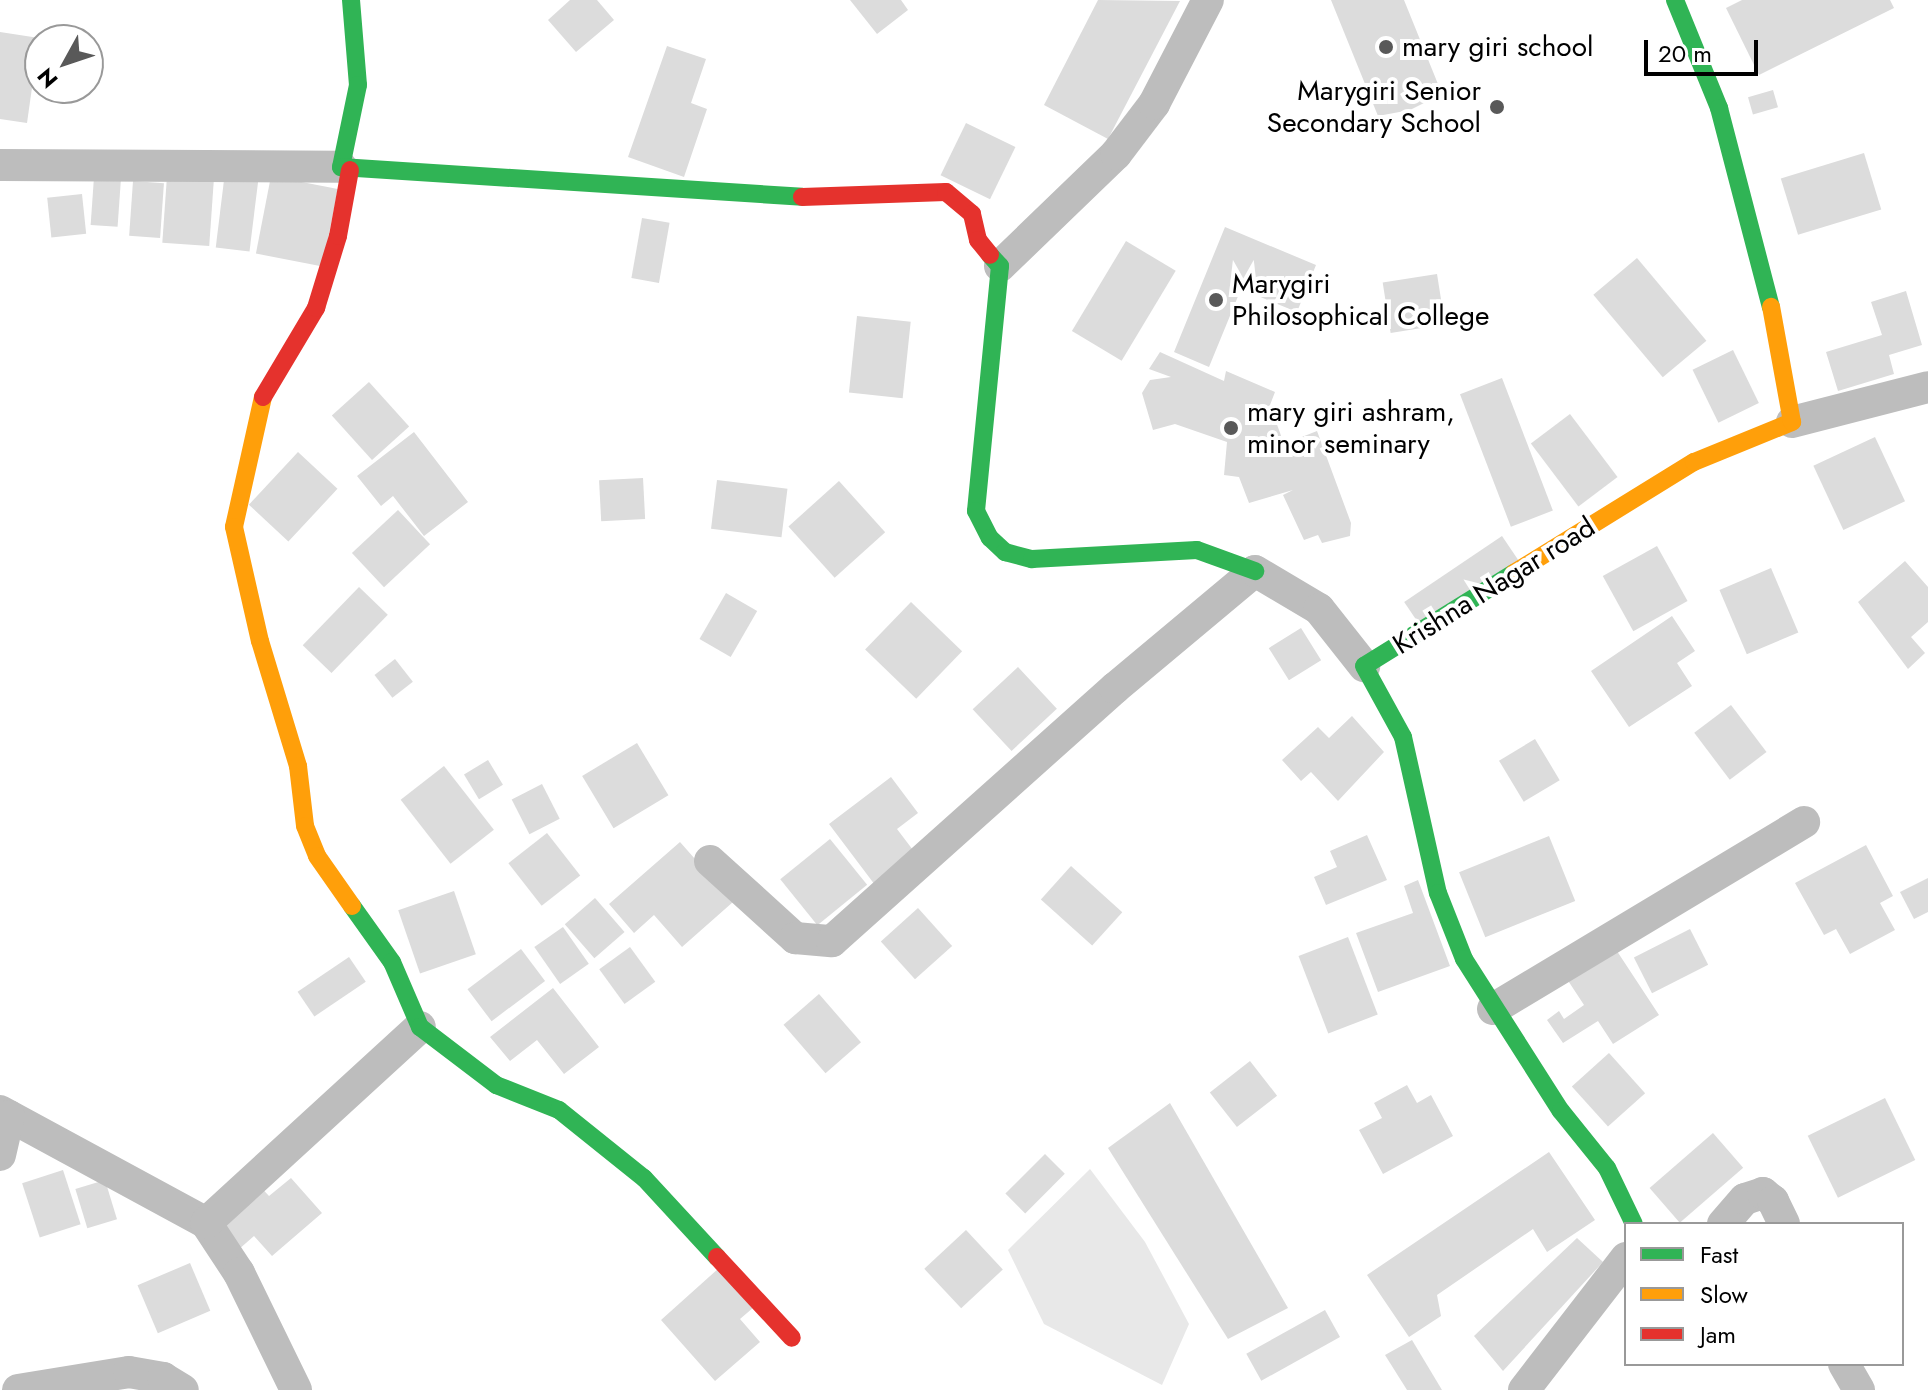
<!DOCTYPE html>
<html>
<head>
<meta charset="utf-8">
<style>
  body { margin:0 }
  #map { position:relative; width:1928px; height:1390px; overflow:hidden; background:#fff; font-family:Jost,sans-serif }
  div>[style] { position:absolute }
  [style*='--x'] { left:calc(var(--x)*1px); top:calc(var(--y)*1px); width:calc(var(--w)*1px); rotate:calc(var(--a)*1deg) }
  .green>* { inset:0; background:#e8e8e8 }
  .building>* { inset:0; background:#dcdcdc; transform-origin:0 0 }
  .street>* { height:32px; margin:-16px; padding:0 16px; transform-origin:16px; border-radius:16px; background:#bdbdbd }
  .fast>* { height:18px; margin:-9px; padding:0 9px; transform-origin:9px; border-radius:9px; background:#30b455 }
  .slow>* { height:18px; margin:-9px; padding:0 9px; transform-origin:9px; border-radius:9px; background:#ff9f0a }
  .jam>* { height:18px; margin:-9px; padding:0 9px; transform-origin:9px; border-radius:9px; background:#e5322d }
  .dots>* { width:22px; height:22px; translate:-50% -50%; box-sizing:border-box; border:4px solid #fff; border-radius:50% }
  span { translate:-50% -50%; white-space:nowrap; text-align:center; line-height:1.15; -webkit-text-stroke:8px #fff; paint-order:stroke }
  .poi-label { font-size:28px; color:#000 }
  .left { translate:0 -50%; text-align:left }
  .right { translate:-100% -50%; text-align:right }
  .street-label { font-size:28px; color:#000 }
  .legend { position:absolute; left:1624px; top:1222px; width:280px; height:144px; box-sizing:border-box; background:#fff; border:2px solid #999; margin:0; padding:10px 14px; list-style:none; font-size:24px; color:#000 }
  .legend li { display:flex; align-items:center; gap:16px; height:40px }
  .legend b { width:40px; border:2px solid #999 }
  .north { position:absolute; left:24px; top:24px; width:80px; height:80px; box-sizing:border-box; background:#fff; border:2px solid #999; border-radius:50%; rotate:230deg; font-size:22px; font-weight:700; line-height:32px; text-align:center; color:#000 }
  .north::after { content:''; display:block; margin:auto; width:28px; height:36px; background:#595959; clip-path:polygon(50% 0,100% 100%,50% 72%,0 100%) }
  .scale { position:absolute; left:1644px; top:40px; width:114px; height:36px; box-sizing:border-box; border:4px solid #000; border-top:0; padding-left:10px; font-size:24px; line-height:28px; white-space:nowrap; color:#000; -webkit-text-stroke:6px #fff; paint-order:stroke }
</style>
</head>
<body>
<div id="map">
  <div class="green">
    <div style="clip-path:polygon(1090px 1169px,1145px 1242px,1189px 1324px,1162px 1385px,1044px 1324px,1008px 1250px)"></div>
  </div>
  <div class="building">
    <div style="clip-path:polygon(570px 0,597px 0,614px 20px,576px 52px,548px 20px)"></div>
    <div style="clip-path:polygon(850px 0,901px 0,908px 10px,877px 34px)"></div>
    <div style="clip-path:polygon(1098px 0,1180px 1px,1108px 139px,1044px 105px)"></div>
    <div style="clip-path:polygon(1331px 0,1404px 0,1442px 94px,1410px 110px,1378px 116px)"></div>
    <div style="clip-path:polygon(1742px 0,1890px 0,1894px 8px,1759px 75px,1726px 8px)"></div>
    <div style="clip-path:polygon(0 32px,39px 38px,27px 123px,0 119px)"></div>
    <div style="clip-path:polygon(667px 46px,706px 59px,691px 103px,707px 109px,684px 177px,628px 157px)"></div>
    <div style="left:1773px;top:90px;width:18px;height:26px;rotate:74deg"></div>
    <div style="left:966px;top:123px;width:55px;height:58px;rotate:26deg"></div>
    <div style="left:1864px;top:153px;width:59px;height:87px;rotate:73deg"></div>
    <div style="left:225px;top:172px;width:34px;height:76px;rotate:7deg"></div>
    <div style="left:167px;top:176px;width:47px;height:67px;rotate:4deg"></div>
    <div style="left:271px;top:176px;width:68px;height:79px;rotate:11deg"></div>
    <div style="left:94px;top:177px;width:27px;height:48px;rotate:4deg"></div>
    <div style="left:133px;top:181px;width:31px;height:55px;rotate:4deg"></div>
    <div style="left:82px;top:194px;width:40px;height:35px;rotate:84deg"></div>
    <div style="left:642px;top:218px;width:28px;height:61px;rotate:10deg"></div>
    <div style="clip-path:polygon(1225px 227px,1316px 265px,1297px 312px,1241px 289px,1209px 367px,1174px 352px)"></div>
    <div style="left:1126px;top:241px;width:58px;height:105px;rotate:31deg"></div>
    <div style="left:1637px;top:258px;width:108px;height:57px;rotate:50deg"></div>
    <div style="left:1437px;top:274px;width:51px;height:55px;rotate:81deg"></div>
    <div style="clip-path:polygon(1906px 291px,1922px 345px,1889px 355px,1894px 374px,1838px 391px,1826px 352px,1882px 335px,1871px 302px)"></div>
    <div style="left:857px;top:316px;width:54px;height:77px;rotate:6deg"></div>
    <div style="left:1733px;top:350px;width:59px;height:45px;rotate:64deg"></div>
    <div style="clip-path:polygon(1160px 352px,1224px 381px,1226px 371px,1275px 392px,1270px 405px,1284px 444px,1317px 431px,1351px 523px,1350px 536px,1322px 543px,1318px 535px,1304px 540px,1283px 495px,1293px 490px,1249px 503px,1239px 477px,1224px 475px,1227px 442px,1175px 424px,1153px 430px,1142px 393px,1150px 380px,1171px 377px,1149px 369px)"></div>
    <div style="left:1502px;top:378px;width:142px;height:45px;rotate:69deg"></div>
    <div style="left:369px;top:382px;width:60px;height:50px;rotate:48deg"></div>
    <div style="left:1570px;top:414px;width:79px;height:49px;rotate:53deg"></div>
    <div style="clip-path:polygon(414px 432px,468px 502px,424px 536px,393px 496px,381px 506px,357px 476px)"></div>
    <div style="left:1875px;top:437px;width:71px;height:68px;rotate:65deg"></div>
    <div style="left:298px;top:452px;width:54px;height:72px;rotate:43deg"></div>
    <div style="left:643px;top:478px;width:41px;height:44px;rotate:87deg"></div>
    <div style="left:717px;top:480px;width:71px;height:49px;rotate:7deg"></div>
    <div style="left:839px;top:481px;width:69px;height:68px;rotate:48deg"></div>
    <div style="left:398px;top:510px;width:47px;height:63px;rotate:47deg"></div>
    <div style="left:1502px;top:536px;width:32px;height:118px;rotate:56deg"></div>
    <div style="left:1657px;top:546px;width:63px;height:62px;rotate:61deg"></div>
    <div style="clip-path:polygon(1905px 561px,1928px 587px,1928px 622px,1911px 637px,1925px 653px,1908px 669px,1858px 602px)"></div>
    <div style="left:1771px;top:568px;width:70px;height:56px;rotate:67deg"></div>
    <div style="left:359px;top:587px;width:40px;height:81px;rotate:44deg"></div>
    <div style="left:726px;top:593px;width:36px;height:53px;rotate:30deg"></div>
    <div style="left:911px;top:602px;width:71px;height:66px;rotate:44deg"></div>
    <div style="clip-path:polygon(1672px 616px,1695px 651px,1677px 663px,1692px 686px,1629px 727px,1591px 671px)"></div>
    <div style="left:1301px;top:628px;width:38px;height:38px;rotate:58deg"></div>
    <div style="left:395px;top:659px;width:29px;height:26px;rotate:52deg"></div>
    <div style="left:1018px;top:667px;width:57px;height:62px;rotate:47deg"></div>
    <div style="left:1731px;top:705px;width:59px;height:46px;rotate:53deg"></div>
    <div style="clip-path:polygon(1352px 716px,1384px 752px,1338px 801px,1311px 772px,1301px 781px,1282px 760px,1318px 727px,1329px 738px)"></div>
    <div style="left:1535px;top:739px;width:48px;height:42px;rotate:59deg"></div>
    <div style="left:637px;top:743px;width:61px;height:64px;rotate:59deg"></div>
    <div style="left:488px;top:760px;width:29px;height:28px;rotate:59deg"></div>
    <div style="left:444px;top:766px;width:81px;height:55px;rotate:52deg"></div>
    <div style="clip-path:polygon(891px 777px,918px 813px,897px 829px,916px 854px,875px 885px,829px 824px)"></div>
    <div style="left:542px;top:784px;width:39px;height:34px;rotate:63deg"></div>
    <div style="left:547px;top:833px;width:54px;height:49px;rotate:52deg"></div>
    <div style="clip-path:polygon(1367px 835px,1387px 880px,1326px 905px,1314px 877px,1337px 867px,1330px 851px)"></div>
    <div style="left:1549px;top:836px;width:70px;height:97px;rotate:68deg"></div>
    <div style="left:830px;top:839px;width:59px;height:64px;rotate:51deg"></div>
    <div style="clip-path:polygon(680px 842px,733px 902px,682px 947px,654px 915px,634px 933px,609px 904px)"></div>
    <div style="clip-path:polygon(1866px 845px,1893px 896px,1880px 903px,1895px 930px,1850px 954px,1836px 929px,1824px 935px,1795px 883px)"></div>
    <div style="left:1071px;top:866px;width:69px;height:45px;rotate:42deg"></div>
    <div style="clip-path:polygon(1928px 878px,1928px 912px,1914px 919px,1900px 892px)"></div>
    <div style="clip-path:polygon(1418px 880px,1450px 966px,1378px 992px,1356px 933px,1413px 913px,1404px 886px)"></div>
    <div style="left:454px;top:891px;width:67px;height:59px;rotate:71deg"></div>
    <div style="left:595px;top:898px;width:45px;height:40px;rotate:49deg"></div>
    <div style="left:918px;top:908px;width:51px;height:50px;rotate:48deg"></div>
    <div style="left:563px;top:927px;width:45px;height:35px;rotate:55deg"></div>
    <div style="left:1690px;top:929px;width:40px;height:63px;rotate:63deg"></div>
    <div style="left:1348px;top:937px;width:83px;height:53px;rotate:69deg"></div>
    <div style="clip-path:polygon(1613px 945px,1659px 1015px,1613px 1044px,1598px 1021px,1563px 1043px,1547px 1020px,1559px 1011px,1564px 1019px,1584px 1005px,1565px 976px)"></div>
    <div style="left:630px;top:947px;width:43px;height:38px;rotate:54deg"></div>
    <div style="left:521px;top:949px;width:40px;height:67px;rotate:53deg"></div>
    <div style="left:349px;top:957px;width:30px;height:62px;rotate:56deg"></div>
    <div style="clip-path:polygon(553px 988px,599px 1047px,564px 1074px,537px 1040px,510px 1061px,490px 1037px)"></div>
    <div style="left:819px;top:994px;width:64px;height:47px;rotate:49deg"></div>
    <div style="left:1609px;top:1053px;width:54px;height:50px;rotate:48deg"></div>
    <div style="left:1250px;top:1061px;width:44px;height:51px;rotate:52deg"></div>
    <div style="clip-path:polygon(1407px 1085px,1417px 1103px,1431px 1095px,1453px 1136px,1383px 1174px,1359px 1130px,1382px 1118px,1374px 1103px)"></div>
    <div style="left:1885px;top:1098px;width:69px;height:86px;rotate:64deg"></div>
    <div style="clip-path:polygon(1170px 1103px,1288px 1308px,1228px 1339px,1108px 1148px)"></div>
    <div style="left:1713px;top:1133px;width:46px;height:84px;rotate:49deg"></div>
    <div style="clip-path:polygon(1549px 1152px,1595px 1220px,1547px 1252px,1533px 1229px,1437px 1295px,1441px 1316px,1409px 1337px,1367px 1275px)"></div>
    <div style="left:1045px;top:1154px;width:28px;height:56px;rotate:45deg"></div>
    <div style="left:63px;top:1170px;width:57px;height:43px;rotate:72deg"></div>
    <div style="clip-path:polygon(291px 1178px,322px 1213px,272px 1256px,254px 1236px,238px 1250px,211px 1219px,255px 1181px,269px 1196px)"></div>
    <div style="left:105px;top:1180px;width:41px;height:31px;rotate:73deg"></div>
    <div style="left:966px;top:1230px;width:54px;height:57px;rotate:47deg"></div>
    <div style="clip-path:polygon(1577px 1238px,1603px 1262px,1503px 1371px,1474px 1336px)"></div>
    <div style="left:190px;top:1263px;width:52px;height:57px;rotate:67deg"></div>
    <div style="clip-path:polygon(719px 1268px,754px 1307px,740px 1319px,760px 1342px,715px 1381px,661px 1320px)"></div>
    <div style="left:1325px;top:1310px;width:31px;height:90px;rotate:61deg"></div>
    <div style="clip-path:polygon(1412px 1340px,1442px 1390px,1407px 1390px,1385px 1355px)"></div>
  </div>
  <div class="street">
    <div style="--x:0;--y:165;--w:341;--a:0.3"></div>
    <div style="--x:1000;--y:266;--w:161;--a:-44"></div>
    <div style="--x:1116;--y:154;--w:63;--a:-52.8"></div>
    <div style="--x:1154;--y:104;--w:117;--a:-62.6"></div>
    <div style="--x:1792;--y:422;--w:140;--a:-14.4"></div>
    <div style="--x:710;--y:861;--w:115;--a:42.2"></div>
    <div style="--x:795;--y:938;--w:37;--a:5"></div>
    <div style="--x:832;--y:941;--w:380;--a:-41.8"></div>
    <div style="--x:1115;--y:688;--w:182;--a:-39.9"></div>
    <div style="--x:1255;--y:571;--w:74;--a:30.7"></div>
    <div style="--x:1319;--y:609;--w:73;--a:51.7"></div>
    <div style="--x:1493;--y:1009;--w:363;--a:-31"></div>
    <div style="--x:0;--y:1111;--w:234;--a:28.5"></div>
    <div style="--x:206;--y:1223;--w:60;--a:56.6"></div>
    <div style="--x:239;--y:1273;--w:130;--a:64"></div>
    <div style="--x:0;--y:1155;--w:40;--a:-77"></div>
    <div style="--x:206;--y:1223;--w:290;--a:-42.5"></div>
    <div style="--x:1723;--y:1224;--w:33;--a:-49"></div>
    <div style="--x:1745;--y:1199;--w:19;--a:-18"></div>
    <div style="--x:1763;--y:1193;--w:13;--a:39"></div>
    <div style="--x:1773;--y:1201;--w:25;--a:64"></div>
    <div style="--x:1844;--y:1364;--w:30;--a:60"></div>
    <div style="--x:18;--y:1390;--w:112;--a:-9.2"></div>
    <div style="--x:129;--y:1372;--w:35;--a:10"></div>
    <div style="--x:163;--y:1378;--w:23;--a:31"></div>
    <div style="--x:1524;--y:1390;--w:167;--a:-52.3"></div>
  </div>
  <div class="fast">
    <div style="--x:351;--y:0;--w:85;--a:85.3"></div>
    <div style="--x:358;--y:85;--w:84;--a:101.7"></div>
    <div style="--x:341;--y:167;--w:462;--a:3.7"></div>
    <div style="--x:1675;--y:0;--w:117;--a:67.8"></div>
    <div style="--x:1719;--y:108;--w:206;--a:75.4"></div>
    <div style="--x:990;--y:255;--w:15;--a:48"></div>
    <div style="--x:1000;--y:266;--w:246;--a:95.6"></div>
    <div style="--x:976;--y:511;--w:30;--a:63"></div>
    <div style="--x:990;--y:538;--w:21;--a:43"></div>
    <div style="--x:1005;--y:552;--w:28;--a:15"></div>
    <div style="--x:1032;--y:559;--w:165;--a:-3.1"></div>
    <div style="--x:1197;--y:550;--w:62;--a:19.9"></div>
    <div style="--x:1514;--y:573;--w:176;--a:148.2"></div>
    <div style="--x:1364;--y:666;--w:81;--a:61.2"></div>
    <div style="--x:1403;--y:737;--w:160;--a:77.4"></div>
    <div style="--x:1438;--y:893;--w:71;--a:68.5"></div>
    <div style="--x:1464;--y:959;--w:180;--a:57.5"></div>
    <div style="--x:1561;--y:1111;--w:73;--a:51.1"></div>
    <div style="--x:1607;--y:1168;--w:62;--a:64.3"></div>
    <div style="--x:352;--y:906;--w:69;--a:54.5"></div>
    <div style="--x:392;--y:962;--w:71;--a:66.7"></div>
    <div style="--x:420;--y:1027;--w:96;--a:37.3"></div>
    <div style="--x:496;--y:1085;--w:68;--a:21.6"></div>
    <div style="--x:559;--y:1110;--w:109;--a:38.7"></div>
    <div style="--x:644;--y:1178;--w:108;--a:47.3"></div>
  </div>
  <div class="slow">
    <div style="--x:263;--y:397;--w:133;--a:102.6"></div>
    <div style="--x:234;--y:527;--w:117;--a:77.2"></div>
    <div style="--x:260;--y:641;--w:131;--a:73.1"></div>
    <div style="--x:298;--y:766;--w:60;--a:83.3"></div>
    <div style="--x:305;--y:826;--w:32;--a:68"></div>
    <div style="--x:317;--y:856;--w:61;--a:55"></div>
    <div style="--x:1514;--y:573;--w:211;--a:-31.7"></div>
    <div style="--x:1694;--y:462;--w:106;--a:-22.2"></div>
    <div style="--x:1792;--y:422;--w:117;--a:-100.3"></div>
  </div>
  <div class="jam">
    <div style="--x:802;--y:197;--w:144;--a:-2"></div>
    <div style="--x:946;--y:192;--w:34;--a:40"></div>
    <div style="--x:972;--y:214;--w:27;--a:77"></div>
    <div style="--x:978;--y:240;--w:19;--a:51"></div>
    <div style="--x:263;--y:397;--w:104;--a:-59.2"></div>
    <div style="--x:316;--y:308;--w:75;--a:-73"></div>
    <div style="--x:338;--y:236;--w:67;--a:-79.7"></div>
    <div style="--x:717;--y:1257;--w:110;--a:47.2"></div>
  </div>
  <div class="dots">
    <div style="left:1386px;top:47px;background:#595959"></div>
    <div style="left:1497px;top:107px;background:#595959"></div>
    <div style="left:1216px;top:300px;background:#595959"></div>
    <div style="left:1231px;top:428px;background:#595959"></div>
  </div>
  <div class="poi-label">
    <span class="left" style="left:1402px;top:47px">mary giri school</span>
    <span class="right" style="left:1481px;top:107px">Marygiri Senior<br>Secondary School</span>
    <span class="left" style="left:1232px;top:300px">Marygiri<br>Philosophical College</span>
    <span class="left" style="left:1247px;top:428px">mary giri ashram,<br>minor seminary</span>
  </div>
  <div class="street-label">
    <span style="left:1494px;top:586px;rotate:-32deg">Krishna Nagar road</span>
  </div>
  <ul class="legend">
  <li><b style="height:10px;background:#30b455"></b>Fast</li>
  <li><b style="height:10px;background:#ff9f0a"></b>Slow</li>
  <li><b style="height:10px;background:#e5322d"></b>Jam</li>
  </ul>
  <div class="north">N</div>
  <div class="scale">20 m</div>
</div>
</body>
</html>
